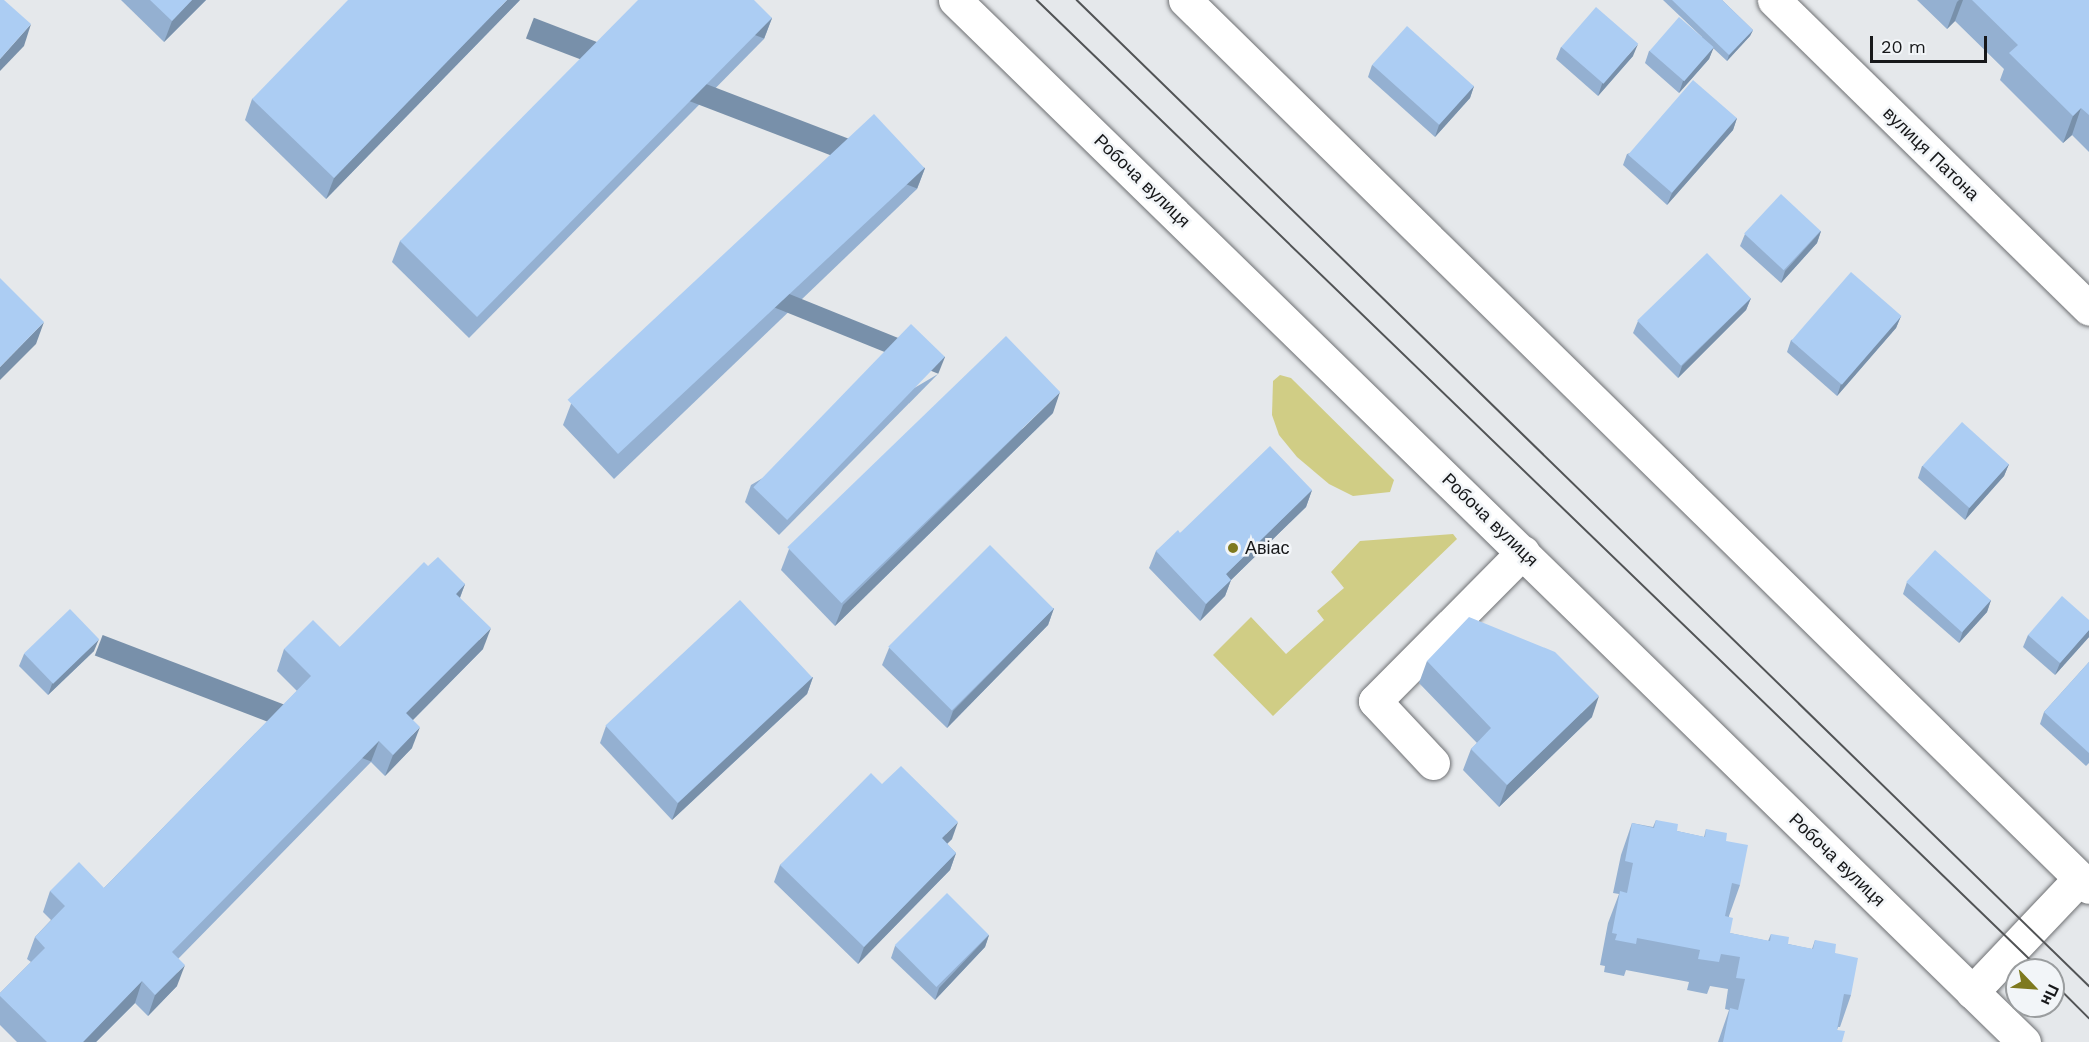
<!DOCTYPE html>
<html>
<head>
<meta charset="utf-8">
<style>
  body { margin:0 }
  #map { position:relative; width:2089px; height:1042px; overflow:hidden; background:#e5e8eb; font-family:"Work Sans",sans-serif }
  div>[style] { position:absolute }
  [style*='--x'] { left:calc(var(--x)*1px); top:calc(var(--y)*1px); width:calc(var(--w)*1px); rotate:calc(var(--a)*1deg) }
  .green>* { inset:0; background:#d0cd85 }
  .roads { filter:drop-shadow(0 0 2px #6e7073) drop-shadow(0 0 2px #6e7073) }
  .minor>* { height:33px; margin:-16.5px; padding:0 16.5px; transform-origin:16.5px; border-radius:16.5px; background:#fff }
  .major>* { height:33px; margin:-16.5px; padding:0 16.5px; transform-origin:16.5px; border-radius:16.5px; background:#fff }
  .tram>* { height:1.5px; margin:-0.75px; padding:0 0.75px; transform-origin:0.75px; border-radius:0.75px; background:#525456 }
  .wall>* { inset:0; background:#94b0d1 }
  .shaded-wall>* { inset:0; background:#7890aa; transform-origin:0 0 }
  .building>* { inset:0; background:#accdf3; transform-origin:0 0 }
  .dots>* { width:16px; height:16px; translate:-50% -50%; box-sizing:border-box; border:3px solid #f2f5f8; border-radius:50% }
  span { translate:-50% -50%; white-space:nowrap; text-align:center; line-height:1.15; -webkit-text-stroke:5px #f2f5f8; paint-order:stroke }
  .street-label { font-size:18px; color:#17181a }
  .poi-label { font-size:18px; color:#17181a }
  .left { translate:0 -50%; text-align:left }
  .north { position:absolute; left:2005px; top:958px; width:60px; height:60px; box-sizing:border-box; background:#f2f5f8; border:2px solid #9a9d9f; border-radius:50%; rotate:115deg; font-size:16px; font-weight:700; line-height:24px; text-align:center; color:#17181a }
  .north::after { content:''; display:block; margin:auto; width:21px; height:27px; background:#7e791f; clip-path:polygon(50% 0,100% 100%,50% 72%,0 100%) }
  .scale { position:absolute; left:1870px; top:36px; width:117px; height:27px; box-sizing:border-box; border:3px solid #17181a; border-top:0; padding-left:8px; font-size:18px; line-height:21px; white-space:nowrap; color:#17181a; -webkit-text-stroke:4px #f2f5f8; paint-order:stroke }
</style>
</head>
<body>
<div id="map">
  <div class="green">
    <div style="clip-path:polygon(1280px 375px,1291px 378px,1394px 480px,1390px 492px,1353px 496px,1329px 484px,1297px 457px,1279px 435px,1272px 415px,1273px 381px)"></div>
    <div style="clip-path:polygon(1453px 534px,1457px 539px,1273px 716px,1213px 655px,1251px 617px,1286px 654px,1324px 620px,1317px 611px,1344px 588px,1331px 572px,1360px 541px)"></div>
  </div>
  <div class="roads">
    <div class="minor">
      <div style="--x:1774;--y:0;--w:441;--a:44.4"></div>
      <div style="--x:1433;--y:763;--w:85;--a:-133.1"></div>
      <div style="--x:1375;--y:701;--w:210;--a:-45.2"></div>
    </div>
    <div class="major">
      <div style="--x:955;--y:0;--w:1493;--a:44.27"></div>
      <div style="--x:1185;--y:0;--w:1266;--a:44.46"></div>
      <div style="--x:1972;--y:992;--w:157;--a:-46.5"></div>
    </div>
  </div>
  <div class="tram">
    <div style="--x:1037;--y:0;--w:1396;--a:44.01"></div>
    <div style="--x:1077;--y:0;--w:1413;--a:44.25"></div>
    <div style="--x:2053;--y:982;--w:51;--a:45"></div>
  </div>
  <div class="wall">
    <div style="clip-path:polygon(121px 0,206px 0,164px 42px)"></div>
    <div style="clip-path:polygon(520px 0,326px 199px,245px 120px,252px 99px)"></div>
    <div style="clip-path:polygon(1663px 0,1722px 0,1753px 30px,1750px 36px,1727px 61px,1713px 48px,1709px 59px,1679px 93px,1645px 63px,1649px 51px,1702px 37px)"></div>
    <div style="clip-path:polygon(1917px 0,2089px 0,2089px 152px,2072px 135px,2063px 143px,2000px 80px,2004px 69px,1955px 21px,1947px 29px)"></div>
    <div style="clip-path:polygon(772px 18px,764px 39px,469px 338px,392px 262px,400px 241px)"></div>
    <div style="clip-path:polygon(1561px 47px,1633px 56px,1598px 96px,1556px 59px)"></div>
    <div style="clip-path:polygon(1372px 65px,1474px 86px,1470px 98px,1435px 137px,1368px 77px)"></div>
    <div style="clip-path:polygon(1737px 118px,1733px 130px,1667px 205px,1623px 165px,1627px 154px)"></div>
    <div style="clip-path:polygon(925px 168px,917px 189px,614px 479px,563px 425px,571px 404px)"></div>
    <div style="clip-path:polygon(1821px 231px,1817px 243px,1781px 283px,1740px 246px,1745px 234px)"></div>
    <div style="clip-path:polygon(1751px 298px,1746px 310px,1678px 378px,1633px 333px,1638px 321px)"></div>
    <div style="clip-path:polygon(1901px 316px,1896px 328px,1837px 396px,1787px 352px,1791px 340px)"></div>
    <div style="clip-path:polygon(938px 374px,779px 535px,745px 502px,751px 485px)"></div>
    <div style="clip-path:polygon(1053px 413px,835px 626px,781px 570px,789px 549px)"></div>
    <div style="clip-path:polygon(2009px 464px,2004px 476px,1965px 520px,1918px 478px,1922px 466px)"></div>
    <div style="clip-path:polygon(1312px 490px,1306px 507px,1231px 580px,1225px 596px,1200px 621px,1149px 568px,1156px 551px,1180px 533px)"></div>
    <div style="clip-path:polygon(428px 566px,465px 584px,460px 598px,483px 649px,413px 720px,412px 748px,385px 776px,371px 762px,178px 959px,177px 986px,148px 1016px,135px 1003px,96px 1042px,17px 1042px,0 1025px,0 993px,31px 962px,27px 959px,35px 937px,51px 920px,43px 912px,50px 891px,104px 888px,297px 691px,277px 671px,284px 649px,340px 647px)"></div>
    <div style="clip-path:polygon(1907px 582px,1991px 600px,1987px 612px,1959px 643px,1903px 594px)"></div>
    <div style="clip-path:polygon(1054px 608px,1048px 625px,947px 728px,882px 665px,889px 648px)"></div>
    <div style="clip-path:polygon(2089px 630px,2089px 637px,2055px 675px,2023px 647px,2028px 635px)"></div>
    <div style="clip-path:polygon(94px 651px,48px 695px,19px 666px,24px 654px)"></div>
    <div style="clip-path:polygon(1427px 661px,1592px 717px,1499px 807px,1463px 770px,1471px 749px,1477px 743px,1419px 683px)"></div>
    <div style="clip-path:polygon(2089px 662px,2089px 763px,2086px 766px,2040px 724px,2044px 712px)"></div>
    <div style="clip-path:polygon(813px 677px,807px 694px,672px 820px,600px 743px,606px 726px)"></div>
    <div style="clip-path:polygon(882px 784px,952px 839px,947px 844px,956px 853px,950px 870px,858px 964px,774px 882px,780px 865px)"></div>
    <div style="clip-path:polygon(1656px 820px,1677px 831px,1704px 837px,1706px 829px,1726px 841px,1740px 885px,1729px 916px,1730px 933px,1768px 941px,1771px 934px,1788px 944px,1812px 949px,1815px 940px,1835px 953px,1851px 995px,1840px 1027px,1838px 1027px,1837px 1030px,1842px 1042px,1718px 1042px,1729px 1010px,1725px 1009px,1728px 989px,1710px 986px,1707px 994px,1687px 990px,1689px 982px,1626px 970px,1624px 976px,1604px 972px,1605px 966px,1600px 965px,1608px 923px,1619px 894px,1613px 893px,1621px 855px,1632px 823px,1653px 827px)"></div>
    <div style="clip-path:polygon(989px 935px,985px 947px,935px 1000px,891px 958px,895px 946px)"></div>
  </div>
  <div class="shaded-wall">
    <div style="clip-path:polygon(192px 0,206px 0,164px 42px,172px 21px)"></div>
    <div style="clip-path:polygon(507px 0,520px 0,326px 199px,334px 178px)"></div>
    <div style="clip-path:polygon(1959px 0,1963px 0,1955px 21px,1947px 29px,1957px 2px)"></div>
    <div style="left:772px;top:18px;width:22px;height:420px;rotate:111deg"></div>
    <div style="clip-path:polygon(31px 24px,24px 46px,0 71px,0 59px)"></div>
    <div style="clip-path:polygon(1753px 30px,1750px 36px,1727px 61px,1729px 55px)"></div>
    <div style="clip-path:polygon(1638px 44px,1633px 56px,1598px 96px,1602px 84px)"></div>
    <div style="clip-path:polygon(1714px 47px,1709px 59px,1679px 93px,1683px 81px)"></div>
    <div style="clip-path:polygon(1474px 86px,1470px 98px,1435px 137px,1439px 125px)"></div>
    <div style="clip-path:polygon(2081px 108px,2072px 135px,2063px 143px,2073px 116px)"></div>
    <div style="clip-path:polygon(1737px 118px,1733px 130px,1667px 205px,1672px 193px)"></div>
    <div style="left:925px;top:168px;width:22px;height:419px;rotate:111deg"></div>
    <div style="clip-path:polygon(1821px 231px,1817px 243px,1781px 283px,1785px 271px)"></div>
    <div style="clip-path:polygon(1751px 298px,1746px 310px,1678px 378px,1682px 366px)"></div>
    <div style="clip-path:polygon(1901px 316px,1896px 328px,1837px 396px,1841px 384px)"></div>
    <div style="clip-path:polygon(44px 322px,36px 344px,0 380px,0 367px)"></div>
    <div style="left:945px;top:357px;width:18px;height:228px;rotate:112deg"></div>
    <div style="clip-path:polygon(1060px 392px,1053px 413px,835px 626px,843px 605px)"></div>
    <div style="clip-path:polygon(2009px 464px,2004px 476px,1965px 520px,1969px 508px)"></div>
    <div style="clip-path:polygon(1312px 490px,1306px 507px,1231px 580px,1225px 596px,1200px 621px,1206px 604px,1226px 574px)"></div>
    <div style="clip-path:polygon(465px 584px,457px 605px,456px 594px)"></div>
    <div style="clip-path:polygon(1991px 600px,1987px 612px,1959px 643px,1963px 631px)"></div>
    <div style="clip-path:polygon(1054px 608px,1048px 625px,947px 728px,953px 711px)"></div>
    <div style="clip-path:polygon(491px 628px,483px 649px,399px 734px,406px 713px)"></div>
    <div style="clip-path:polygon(2089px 630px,2089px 637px,2055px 675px,2060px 663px)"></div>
    <div style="clip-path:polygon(99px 639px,94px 651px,48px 695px,52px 684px)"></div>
    <div style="clip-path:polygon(813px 677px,807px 694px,672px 820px,678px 803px)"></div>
    <div style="clip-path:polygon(1599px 696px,1592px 717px,1499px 807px,1507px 785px)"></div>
    <div style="clip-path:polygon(420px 727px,412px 748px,385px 776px,393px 755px)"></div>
    <div style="left:379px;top:741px;width:22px;height:296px;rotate:111deg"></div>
    <div style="clip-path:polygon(958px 822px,952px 839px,935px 855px,942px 838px)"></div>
    <div style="clip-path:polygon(956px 853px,950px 870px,858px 964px,864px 947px)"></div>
    <div style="clip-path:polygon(989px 935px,985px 947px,935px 1000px,939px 988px)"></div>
    <div style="clip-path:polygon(185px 965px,177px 986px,148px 1016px,155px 995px)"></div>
    <div style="clip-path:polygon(142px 981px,135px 1003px,96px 1042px,83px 1042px)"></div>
  </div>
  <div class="building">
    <div style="clip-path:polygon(0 0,4px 0,31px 24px,0 59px)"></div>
    <div style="clip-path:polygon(150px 0,192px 0,172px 21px)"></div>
    <div style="clip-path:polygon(348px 0,507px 0,334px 178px,252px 99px)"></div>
    <div style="clip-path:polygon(638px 0,754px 0,772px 18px,477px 317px,400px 241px)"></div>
    <div style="clip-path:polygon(1672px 0,1722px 0,1753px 30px,1729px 55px)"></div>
    <div style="clip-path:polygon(1972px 0,2089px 0,2089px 115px,2081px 108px,2073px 116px,2009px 53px,2018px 45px)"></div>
    <div style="left:1596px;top:7px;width:56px;height:53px;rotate:41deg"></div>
    <div style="left:1679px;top:17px;width:46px;height:45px;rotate:41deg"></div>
    <div style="left:1407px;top:26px;width:90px;height:52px;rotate:42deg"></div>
    <div style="left:1693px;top:80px;width:58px;height:99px;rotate:41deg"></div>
    <div style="left:874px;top:114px;width:74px;height:419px;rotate:47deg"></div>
    <div style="left:1781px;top:194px;width:54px;height:54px;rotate:43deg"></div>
    <div style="left:1707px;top:253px;width:63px;height:97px;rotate:46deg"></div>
    <div style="left:1851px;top:272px;width:67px;height:91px;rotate:41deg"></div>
    <div style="clip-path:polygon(0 278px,44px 322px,0 367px)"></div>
    <div style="left:911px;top:324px;width:47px;height:227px;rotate:44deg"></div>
    <div style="left:1006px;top:336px;width:78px;height:304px;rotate:46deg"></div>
    <div style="left:1962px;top:422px;width:63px;height:59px;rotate:42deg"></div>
    <div style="clip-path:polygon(1270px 446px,1312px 490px,1226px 574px,1231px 580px,1206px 604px,1156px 551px,1178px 530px,1180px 533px)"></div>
    <div style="left:990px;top:545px;width:90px;height:144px;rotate:45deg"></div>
    <div style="left:1935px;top:550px;width:75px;height:43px;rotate:42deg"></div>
    <div style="clip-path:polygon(438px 557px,465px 584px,456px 594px,491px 628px,406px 713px,420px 727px,393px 755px,379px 741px,172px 952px,185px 965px,155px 995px,142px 981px,83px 1042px,47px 1042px,0 996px,0 993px,45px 948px,35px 937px,65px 906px,50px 891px,79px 862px,104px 888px,311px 676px,284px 649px,313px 620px,340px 647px,424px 562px,428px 566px)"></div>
    <div style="clip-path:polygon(2062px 596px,2089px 620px,2089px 630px,2060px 663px,2028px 635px)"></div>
    <div style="left:740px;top:600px;width:106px;height:184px;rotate:47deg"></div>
    <div style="left:70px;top:609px;width:42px;height:64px;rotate:46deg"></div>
    <div style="clip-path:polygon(1469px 617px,1555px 652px,1599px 696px,1507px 785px,1471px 749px,1491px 728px,1427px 661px)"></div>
    <div style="clip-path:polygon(2089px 662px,2089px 753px,2044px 712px)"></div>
    <div style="clip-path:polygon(901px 766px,958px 822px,942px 838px,956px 853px,864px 947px,780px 865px,871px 773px,882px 784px)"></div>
    <div style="clip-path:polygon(1656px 820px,1678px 824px,1677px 831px,1705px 837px,1706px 829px,1727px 833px,1726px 841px,1748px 845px,1740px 885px,1732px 883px,1725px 916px,1733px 918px,1730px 933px,1770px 941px,1771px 934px,1789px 937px,1788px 944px,1813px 949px,1815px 940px,1836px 944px,1835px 953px,1858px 958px,1851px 995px,1844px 994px,1837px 1030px,1845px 1031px,1842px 1042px,1723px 1042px,1730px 1008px,1738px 1010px,1745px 979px,1736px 978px,1740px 957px,1721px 954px,1719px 962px,1698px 959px,1700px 950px,1637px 938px,1636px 944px,1615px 940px,1617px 934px,1612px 933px,1620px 891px,1627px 893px,1633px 863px,1625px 861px,1632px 823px,1654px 828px)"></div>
    <div style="left:947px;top:893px;width:59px;height:74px;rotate:45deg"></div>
  </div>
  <div class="dots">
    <div style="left:1233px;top:548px;background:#7e791f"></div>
  </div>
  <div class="street-label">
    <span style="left:1931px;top:154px;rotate:44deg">вулиця Патона</span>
    <span style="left:1142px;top:181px;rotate:44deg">Робоча вулиця</span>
    <span style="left:1490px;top:520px;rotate:44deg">Робоча вулиця</span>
    <span style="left:1837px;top:860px;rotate:44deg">Робоча вулиця</span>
  </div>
  <div class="poi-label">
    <span class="left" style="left:1245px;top:548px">Авіас</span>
  </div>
  <div class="north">Пн</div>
  <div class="scale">20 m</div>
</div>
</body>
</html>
